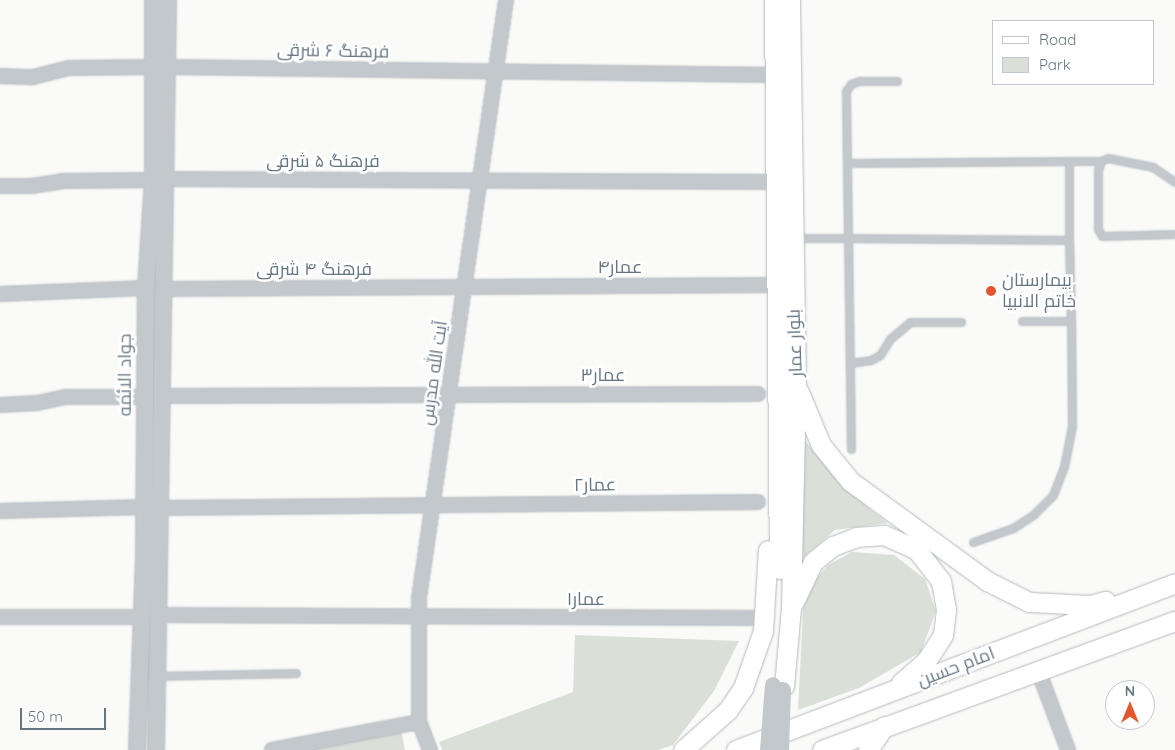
<!DOCTYPE html>
<html>
<head>
<meta charset="utf-8">
<style>
  body { margin:0 }
  #map { position:relative; width:1175px; height:750px; overflow:hidden; background:#fafaf8; font-family:Quicksand,Cairo,sans-serif }
  div>[style] { position:absolute }
  [style*='--x'] { left:calc(var(--x)*1px); top:calc(var(--y)*1px); width:calc(var(--w)*1px); rotate:calc(var(--a)*1deg) }
  .green>* { inset:0; background:#dadfd7 }
  .roads { filter:drop-shadow(0 0 1px #b3babf) drop-shadow(0 0 1px #b3babf) }
  .service>* { height:7px; margin:-3.5px; padding:0 3.5px; transform-origin:3.5px; border-radius:3.5px; background:#c3c8cc }
  .minor>* { height:14px; margin:-7px; padding:0 7px; transform-origin:7px; border-radius:7px; background:#c3c8cc }
  .tertiary>* { height:16px; margin:-8px; padding:0 8px; transform-origin:8px; border-radius:8px; background:#c3c8cc }
  .secondary>* { height:19px; margin:-9.5px; padding:0 9.5px; transform-origin:9.5px; border-radius:9.5px; background:#fff }
  .tertiary-bridge>* { height:16px; margin:-8px; padding:0 8px; transform-origin:8px; border-radius:8px; background:#c3c8cc }
  .dots>* { width:14px; height:14px; translate:-50% -50%; box-sizing:border-box; border:2px solid #fff; border-radius:50% }
  span { translate:-50% -50%; white-space:nowrap; text-align:center; line-height:1.15; -webkit-text-stroke:5px #fff; paint-order:stroke }
  .street-label { font-size:18px; color:#657683 }
  .poi-label { font-size:18px; color:#657683 }
  .left { translate:0 -50%; text-align:left }
  .legend { position:absolute; left:992px; top:20px; width:162px; height:65px; box-sizing:border-box; background:#fff; border:1px solid #c1c8cd; margin:0; padding:6px 9px; list-style:none; font-size:15px; color:#657683 }
  .legend li { display:flex; align-items:center; gap:10px; height:25px }
  .legend b { width:25px; border:1px solid #c1c8cd }
  .north { position:absolute; left:1105px; top:680px; width:50px; height:50px; box-sizing:border-box; background:#fff; border:1px solid #c1c8cd; border-radius:50%; rotate:0deg; font-size:14px; font-weight:700; line-height:20px; text-align:center; color:#657683 }
  .north::after { content:''; display:block; margin:auto; width:18px; height:22px; background:#e4572e; clip-path:polygon(50% 0,100% 100%,50% 72%,0 100%) }
  .scale { position:absolute; left:20px; top:708px; width:86px; height:22px; box-sizing:border-box; border:2px solid #657683; border-top:0; padding-left:6px; font-size:15px; line-height:18px; white-space:nowrap; color:#657683; -webkit-text-stroke:4px #fff; paint-order:stroke }
</style>
</head>
<body>
<div id="map">
  <div class="green">
    <div style="clip-path:polygon(802px 438px,866px 506px,888px 523px,835px 530px,803px 558px)"></div>
    <div style="clip-path:polygon(852px 552px,894px 555px,925px 579px,936px 611px,921px 652px,859px 688px,798px 710px,804px 593px,828px 565px)"></div>
    <div style="clip-path:polygon(575px 635px,739px 641px,714px 691px,673px 745px,658px 750px,442px 750px,439px 742px,573px 692px)"></div>
    <div style="clip-path:polygon(401px 729px,405px 750px,302px 750px)"></div>
  </div>
  <div class="roads">
    <div class="service">
      <div style="--x:847;--y:163;--w:222;--a:-0.5"></div>
      <div style="--x:1175;--y:182;--w:27;--a:-146"></div>
      <div style="--x:1153;--y:167;--w:46;--a:-168.7"></div>
      <div style="--x:1108;--y:158;--w:8;--a:157"></div>
      <div style="--x:1101;--y:161;--w:9;--a:108"></div>
      <div style="--x:1098;--y:170;--w:59;--a:90"></div>
      <div style="--x:1098;--y:229;--w:8;--a:60"></div>
      <div style="--x:1102;--y:236;--w:73;--a:-1.6"></div>
      <div style="--x:794;--y:238;--w:54;--a:0"></div>
      <div style="--x:848;--y:238;--w:147;--a:-90.8"></div>
      <div style="--x:846;--y:91;--w:9;--a:-54"></div>
      <div style="--x:851;--y:84;--w:9;--a:-21"></div>
      <div style="--x:859;--y:81;--w:38;--a:0"></div>
      <div style="--x:1022;--y:321;--w:49;--a:0"></div>
      <div style="--x:1071;--y:321;--w:81;--a:-91.4"></div>
      <div style="--x:850;--y:363;--w:21;--a:-8"></div>
      <div style="--x:871;--y:360;--w:10;--a:-29"></div>
      <div style="--x:880;--y:355;--w:19;--a:-58"></div>
      <div style="--x:890;--y:339;--w:26;--a:-40"></div>
      <div style="--x:910;--y:322;--w:51;--a:0"></div>
      <div style="--x:851;--y:449;--w:211;--a:-90.8"></div>
      <div style="--x:848;--y:238;--w:221;--a:0.5"></div>
      <div style="--x:1069;--y:240;--w:79;--a:-90"></div>
      <div style="--x:1069;--y:161;--w:32;--a:0"></div>
      <div style="--x:973;--y:542;--w:42;--a:-19.3"></div>
      <div style="--x:1013;--y:528;--w:24;--a:-33"></div>
      <div style="--x:1033;--y:515;--w:28;--a:-45"></div>
      <div style="--x:1053;--y:495;--w:30;--a:-69"></div>
      <div style="--x:1064;--y:467;--w:42;--a:-79"></div>
      <div style="--x:1072;--y:426;--w:105;--a:-90.5"></div>
      <div style="--x:156;--y:676;--w:140;--a:-1.2"></div>
    </div>
    <div class="minor">
      <div style="--x:168;--y:67;--w:606;--a:0.76"></div>
      <div style="--x:0;--y:76;--w:33;--a:2"></div>
      <div style="--x:33;--y:77;--w:37;--a:-14"></div>
      <div style="--x:69;--y:68;--w:84;--a:-0.7"></div>
      <div style="--x:166;--y:179;--w:609;--a:0.28"></div>
      <div style="--x:0;--y:186;--w:32;--a:0"></div>
      <div style="--x:32;--y:186;--w:30;--a:-9"></div>
      <div style="--x:62;--y:181;--w:90;--a:-0.6"></div>
      <div style="--x:164;--y:289;--w:611;--a:-0.38"></div>
      <div style="--x:0;--y:294;--w:146;--a:-2.4"></div>
      <div style="--x:162;--y:396;--w:596;--a:-0.19"></div>
      <div style="--x:0;--y:405;--w:37;--a:-3"></div>
      <div style="--x:37;--y:403;--w:30;--a:-12"></div>
      <div style="--x:66;--y:397;--w:79;--a:0"></div>
      <div style="--x:161;--y:508;--w:597;--a:-0.58"></div>
      <div style="--x:0;--y:511;--w:144;--a:-1.6"></div>
      <div style="--x:158;--y:615;--w:595;--a:0.29"></div>
      <div style="--x:0;--y:617;--w:139;--a:0"></div>
      <div style="--x:1038;--y:670;--w:85;--a:69.4"></div>
      <div style="--x:272;--y:750;--w:150;--a:-10.8"></div>
      <div style="--x:430;--y:750;--w:30;--a:-111"></div>
      <div style="--x:419;--y:722;--w:124;--a:-90"></div>
      <div style="--x:419;--y:598;--w:604;--a:-81.72"></div>
    </div>
    <div class="tertiary">
      <div style="--x:137;--y:750;--w:188;--a:-87.9"></div>
      <div style="--x:144;--y:562;--w:274;--a:-89.6"></div>
      <div style="--x:146;--y:288;--w:109;--a:-86.3"></div>
      <div style="--x:153;--y:179;--w:179;--a:-90"></div>
      <div style="--x:156;--y:750;--w:750;--a:-89.08"></div>
    </div>
    <div class="secondary">
      <div style="--x:774;--y:0;--w:569;--a:89.5"></div>
      <div style="--x:799;--y:392;--w:57;--a:67.5"></div>
      <div style="--x:821;--y:445;--w:46;--a:51.1"></div>
      <div style="--x:850;--y:481;--w:170;--a:36.1"></div>
      <div style="--x:987;--y:581;--w:47;--a:26.6"></div>
      <div style="--x:1029;--y:602;--w:62;--a:2.8"></div>
      <div style="--x:1091;--y:605;--w:15;--a:-16"></div>
      <div style="--x:794;--y:602;--w:44;--a:-64.6"></div>
      <div style="--x:813;--y:562;--w:26;--a:-39"></div>
      <div style="--x:833;--y:546;--w:25;--a:-21"></div>
      <div style="--x:856;--y:537;--w:28;--a:-4"></div>
      <div style="--x:884;--y:535;--w:35;--a:24"></div>
      <div style="--x:916;--y:549;--w:41;--a:52"></div>
      <div style="--x:941;--y:581;--w:29;--a:80"></div>
      <div style="--x:946;--y:610;--w:25;--a:97"></div>
      <div style="--x:943;--y:635;--w:31;--a:123"></div>
      <div style="--x:926;--y:661;--w:33;--a:139"></div>
      <div style="--x:784;--y:686;--w:78;--a:-84.9"></div>
      <div style="--x:791;--y:608;--w:222;--a:-88.7"></div>
      <div style="--x:796;--y:386;--w:386;--a:-90.9"></div>
      <div style="--x:683;--y:750;--w:60;--a:-41.6"></div>
      <div style="--x:728;--y:710;--w:27;--a:-56"></div>
      <div style="--x:743;--y:688;--w:60;--a:-70.7"></div>
      <div style="--x:763;--y:631;--w:81;--a:-86.5"></div>
      <div style="--x:736;--y:750;--w:470;--a:-20.8"></div>
      <div style="--x:822;--y:750;--w:376;--a:-20.1"></div>
      <div style="--x:868;--y:750;--w:29;--a:-56"></div>
    </div>
  </div>
  <div class="tertiary-bridge">
    <div style="--x:768;--y:750;--w:65;--a:-85.6"></div>
    <div style="--x:781;--y:750;--w:60;--a:-88.1"></div>
  </div>
  <div class="dots">
    <div style="left:991px;top:291px;background:#e4572e"></div>
  </div>
  <div class="street-label">
    <span style="left:333px;top:51px;rotate:1deg">فرهنگ ۶ شرقی</span>
    <span style="left:323px;top:161px">فرهنگ ۵ شرقی</span>
    <span style="left:620px;top:267px">عمار۴</span>
    <span style="left:314px;top:269px">فرهنگ ۴ شرقی</span>
    <span style="left:795px;top:343px;rotate:-92deg">بلوار عمار</span>
    <span style="left:434px;top:373px;rotate:-82deg">آیت الله مدرس</span>
    <span style="left:125px;top:375px;rotate:-90deg">جواد الائمه</span>
    <span style="left:603px;top:375px">عمار۳</span>
    <span style="left:595px;top:485px;rotate:-1deg">عمار۲</span>
    <span style="left:586px;top:599px">عمار۱</span>
    <span style="left:956px;top:667px;rotate:-21deg">امام حسین</span>
  </div>
  <div class="poi-label">
    <span class="left" style="left:1002px;top:291px">بیمارستان<br>خاتم الانبیا</span>
  </div>
  <ul class="legend">
  <li><b style="height:6px;background:#fff"></b>Road</li>
  <li><b style="height:14px;background:#dadfd7"></b>Park</li>
  </ul>
  <div class="north">N</div>
  <div class="scale">50 m</div>
</div>
</body>
</html>
